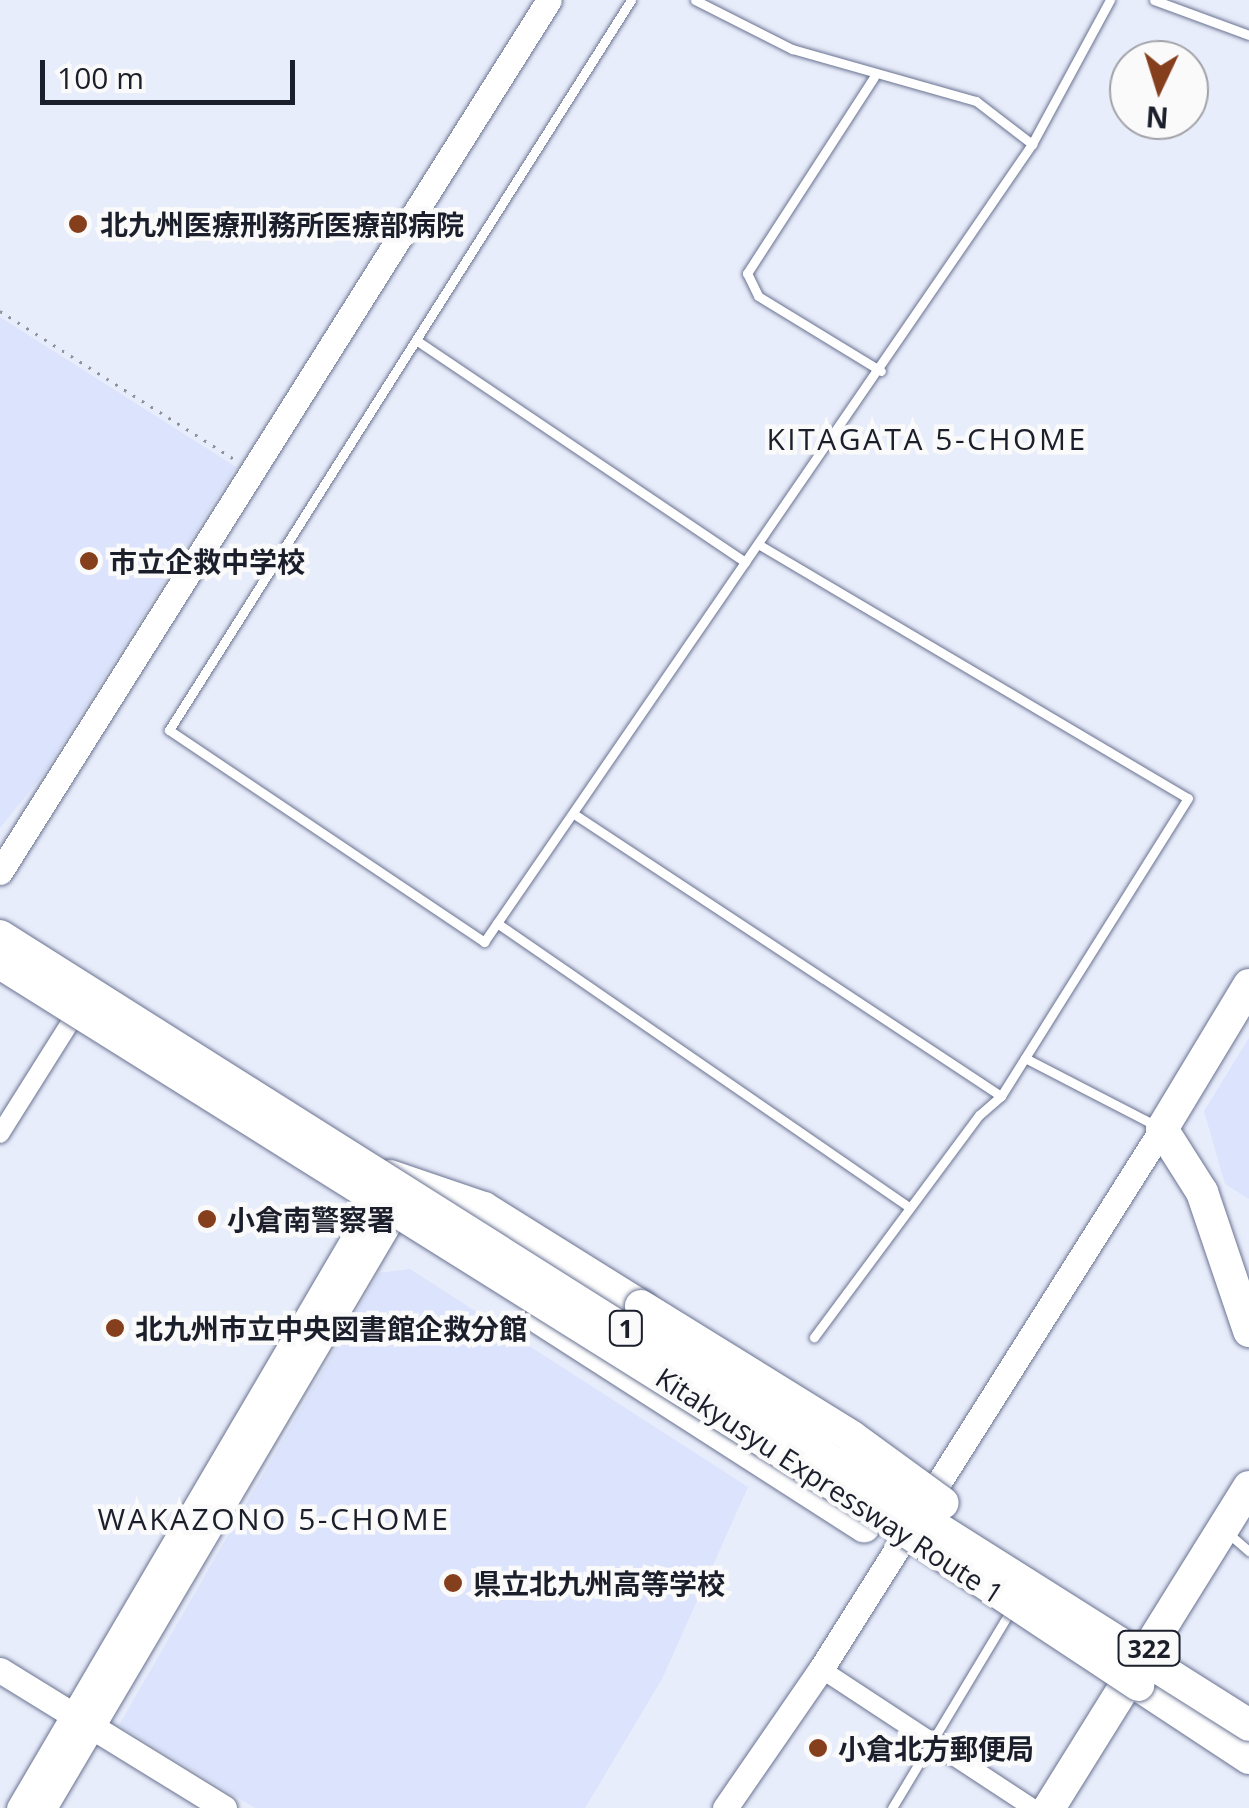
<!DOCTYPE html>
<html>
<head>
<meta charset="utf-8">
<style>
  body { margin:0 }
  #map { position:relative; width:1249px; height:1808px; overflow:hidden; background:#e8edfb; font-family:"Open Sans","Noto Sans JP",sans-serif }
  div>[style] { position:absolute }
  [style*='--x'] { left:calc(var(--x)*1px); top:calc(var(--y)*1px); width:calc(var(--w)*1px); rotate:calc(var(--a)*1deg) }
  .built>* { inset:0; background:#dce3fc }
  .path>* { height:2.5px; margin-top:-1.25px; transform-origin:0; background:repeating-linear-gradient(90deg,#8e929f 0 2.5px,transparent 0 10.5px) }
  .roads { filter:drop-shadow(0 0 2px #6a7391) drop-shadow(0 0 2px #6a7391) }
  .lane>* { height:9px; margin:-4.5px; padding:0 4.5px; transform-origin:4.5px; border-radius:4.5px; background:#fff }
  .street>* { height:18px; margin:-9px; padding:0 9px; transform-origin:9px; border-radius:9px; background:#fff }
  .secondary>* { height:25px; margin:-12.5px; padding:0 12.5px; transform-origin:12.5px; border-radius:12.5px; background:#fff }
  .highway>* { height:32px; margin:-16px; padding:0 16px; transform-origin:16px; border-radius:16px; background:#fff }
  .bridges { filter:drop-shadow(0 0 2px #6a7391) drop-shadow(0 0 2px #6a7391) }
  .highway-bridge>* { height:32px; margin:-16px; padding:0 16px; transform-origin:16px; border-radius:16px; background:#fff }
  .dots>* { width:28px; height:28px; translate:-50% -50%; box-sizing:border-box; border:5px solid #fafafa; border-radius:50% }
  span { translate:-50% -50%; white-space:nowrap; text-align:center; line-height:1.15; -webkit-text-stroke:9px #fafafa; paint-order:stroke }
  .shield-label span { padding:2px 8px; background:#fafafa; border:2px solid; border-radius:8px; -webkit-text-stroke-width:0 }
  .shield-label { font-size:25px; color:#1b1e2b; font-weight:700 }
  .poi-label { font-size:28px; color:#1b1e2b; font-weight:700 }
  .left { translate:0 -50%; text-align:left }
  .street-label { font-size:28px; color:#1b1e2b }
  .neighbourhood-label { font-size:30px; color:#1b1e2b; letter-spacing:2.5px }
  .north { position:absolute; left:1109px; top:40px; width:100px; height:100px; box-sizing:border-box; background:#fafafa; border:2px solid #a1a2a7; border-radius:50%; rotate:184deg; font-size:28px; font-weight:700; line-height:40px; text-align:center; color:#1b1e2b }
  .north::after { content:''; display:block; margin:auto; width:35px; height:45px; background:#863f1d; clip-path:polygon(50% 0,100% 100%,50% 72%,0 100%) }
  .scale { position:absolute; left:40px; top:60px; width:255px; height:45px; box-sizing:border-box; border:5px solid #1b1e2b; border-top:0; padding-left:12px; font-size:30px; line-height:35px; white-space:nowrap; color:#1b1e2b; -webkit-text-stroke:8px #fafafa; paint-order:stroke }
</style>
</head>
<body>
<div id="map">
  <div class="built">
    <div style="clip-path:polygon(0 317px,236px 467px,42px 776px,0 828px)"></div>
    <div style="clip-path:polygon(1249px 1038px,1249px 1199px,1225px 1184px,1204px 1111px)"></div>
    <div style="clip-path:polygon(410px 1269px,748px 1487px,662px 1679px,585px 1808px,255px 1808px,119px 1725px,379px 1273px)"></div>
  </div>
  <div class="path">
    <div style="--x:0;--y:311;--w:279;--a:32.3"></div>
  </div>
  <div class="roads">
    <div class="lane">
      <div style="--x:631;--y:0;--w:864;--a:122.33"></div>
      <div style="--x:169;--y:730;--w:380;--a:33.9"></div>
      <div style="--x:484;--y:942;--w:968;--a:-55.52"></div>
      <div style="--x:1032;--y:144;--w:164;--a:-61.6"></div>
      <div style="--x:695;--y:0;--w:109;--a:26.8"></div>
      <div style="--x:792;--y:49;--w:191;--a:15.8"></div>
      <div style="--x:976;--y:101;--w:71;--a:37.5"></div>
      <div style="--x:1154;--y:0;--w:101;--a:20.2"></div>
      <div style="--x:874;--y:77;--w:234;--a:122.9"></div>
      <div style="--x:747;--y:273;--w:25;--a:64"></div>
      <div style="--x:758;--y:296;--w:144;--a:31.4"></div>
      <div style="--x:416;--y:340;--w:397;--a:34"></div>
      <div style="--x:758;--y:544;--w:499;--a:30.6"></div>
      <div style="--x:1188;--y:798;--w:352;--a:122.1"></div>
      <div style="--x:1001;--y:1096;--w:29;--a:139"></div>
      <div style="--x:979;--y:1115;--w:277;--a:126.6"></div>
      <div style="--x:574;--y:814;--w:512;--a:33.44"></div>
      <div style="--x:497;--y:923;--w:500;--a:34.58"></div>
      <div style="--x:1025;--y:1058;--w:146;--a:27.3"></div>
      <div style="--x:1228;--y:1533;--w:28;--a:41"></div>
      <div style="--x:892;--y:1808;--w:231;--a:-59"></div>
    </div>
    <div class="street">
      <div style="--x:0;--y:1134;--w:141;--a:-57.8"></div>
      <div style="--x:821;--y:1669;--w:254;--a:33.3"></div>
    </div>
    <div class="secondary">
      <div style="--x:0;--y:872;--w:1030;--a:-57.81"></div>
      <div style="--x:0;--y:1670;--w:263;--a:31.6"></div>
      <div style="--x:19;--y:1808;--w:725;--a:-59.58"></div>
      <div style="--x:44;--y:1808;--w:711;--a:-59.46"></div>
      <div style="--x:725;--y:1808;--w:169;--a:-55.4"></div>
      <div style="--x:821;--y:1669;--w:639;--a:-57.73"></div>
    </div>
    <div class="highway">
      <div style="--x:1249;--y:985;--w:168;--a:121.1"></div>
      <div style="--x:1162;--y:1129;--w:75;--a:57.6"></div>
      <div style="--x:1202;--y:1192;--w:147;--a:71.3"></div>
      <div style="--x:390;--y:1176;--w:99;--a:18.8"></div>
      <div style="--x:484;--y:1208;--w:185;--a:32"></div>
      <div style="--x:541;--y:1319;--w:384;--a:32.7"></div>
      <div style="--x:1138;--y:1685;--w:133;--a:33.3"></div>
      <div style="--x:1049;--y:1808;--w:378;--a:-58.1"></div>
    </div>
  </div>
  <div class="bridges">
    <div class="highway-bridge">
      <div style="--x:0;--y:936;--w:1477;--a:32.28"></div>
      <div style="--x:0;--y:963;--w:1031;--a:32.04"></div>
      <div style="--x:874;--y:1510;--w:317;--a:33.5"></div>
      <div style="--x:641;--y:1306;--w:248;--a:31.8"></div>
      <div style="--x:852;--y:1437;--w:112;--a:36"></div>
    </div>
  </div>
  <div class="dots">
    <div style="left:78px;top:224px;background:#863f1d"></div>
    <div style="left:89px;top:561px;background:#863f1d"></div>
    <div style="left:207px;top:1219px;background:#863f1d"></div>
    <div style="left:115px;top:1328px;background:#863f1d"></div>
    <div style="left:453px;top:1583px;background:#863f1d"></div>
    <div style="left:818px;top:1748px;background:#863f1d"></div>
  </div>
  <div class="shield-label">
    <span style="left:626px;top:1328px">1</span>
    <span style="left:1149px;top:1648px">322</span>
  </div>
  <div class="poi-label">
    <span class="left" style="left:100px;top:224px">北九州医療刑務所医療部病院</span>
    <span class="left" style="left:109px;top:561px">市立企救中学校</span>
    <span class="left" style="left:227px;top:1219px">小倉南警察署</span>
    <span class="left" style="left:135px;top:1328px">北九州市立中央図書館企救分館</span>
    <span class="left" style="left:473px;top:1583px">県立北九州高等学校</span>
    <span class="left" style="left:838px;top:1748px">小倉北方郵便局</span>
  </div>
  <div class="street-label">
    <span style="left:830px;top:1485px;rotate:33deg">Kitakyusyu Expressway Route 1</span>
  </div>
  <div class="neighbourhood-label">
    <span style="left:927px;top:439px">KITAGATA 5-CHOME</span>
    <span style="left:274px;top:1519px">WAKAZONO 5-CHOME</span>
  </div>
  <div class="north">N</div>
  <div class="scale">100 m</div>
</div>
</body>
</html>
